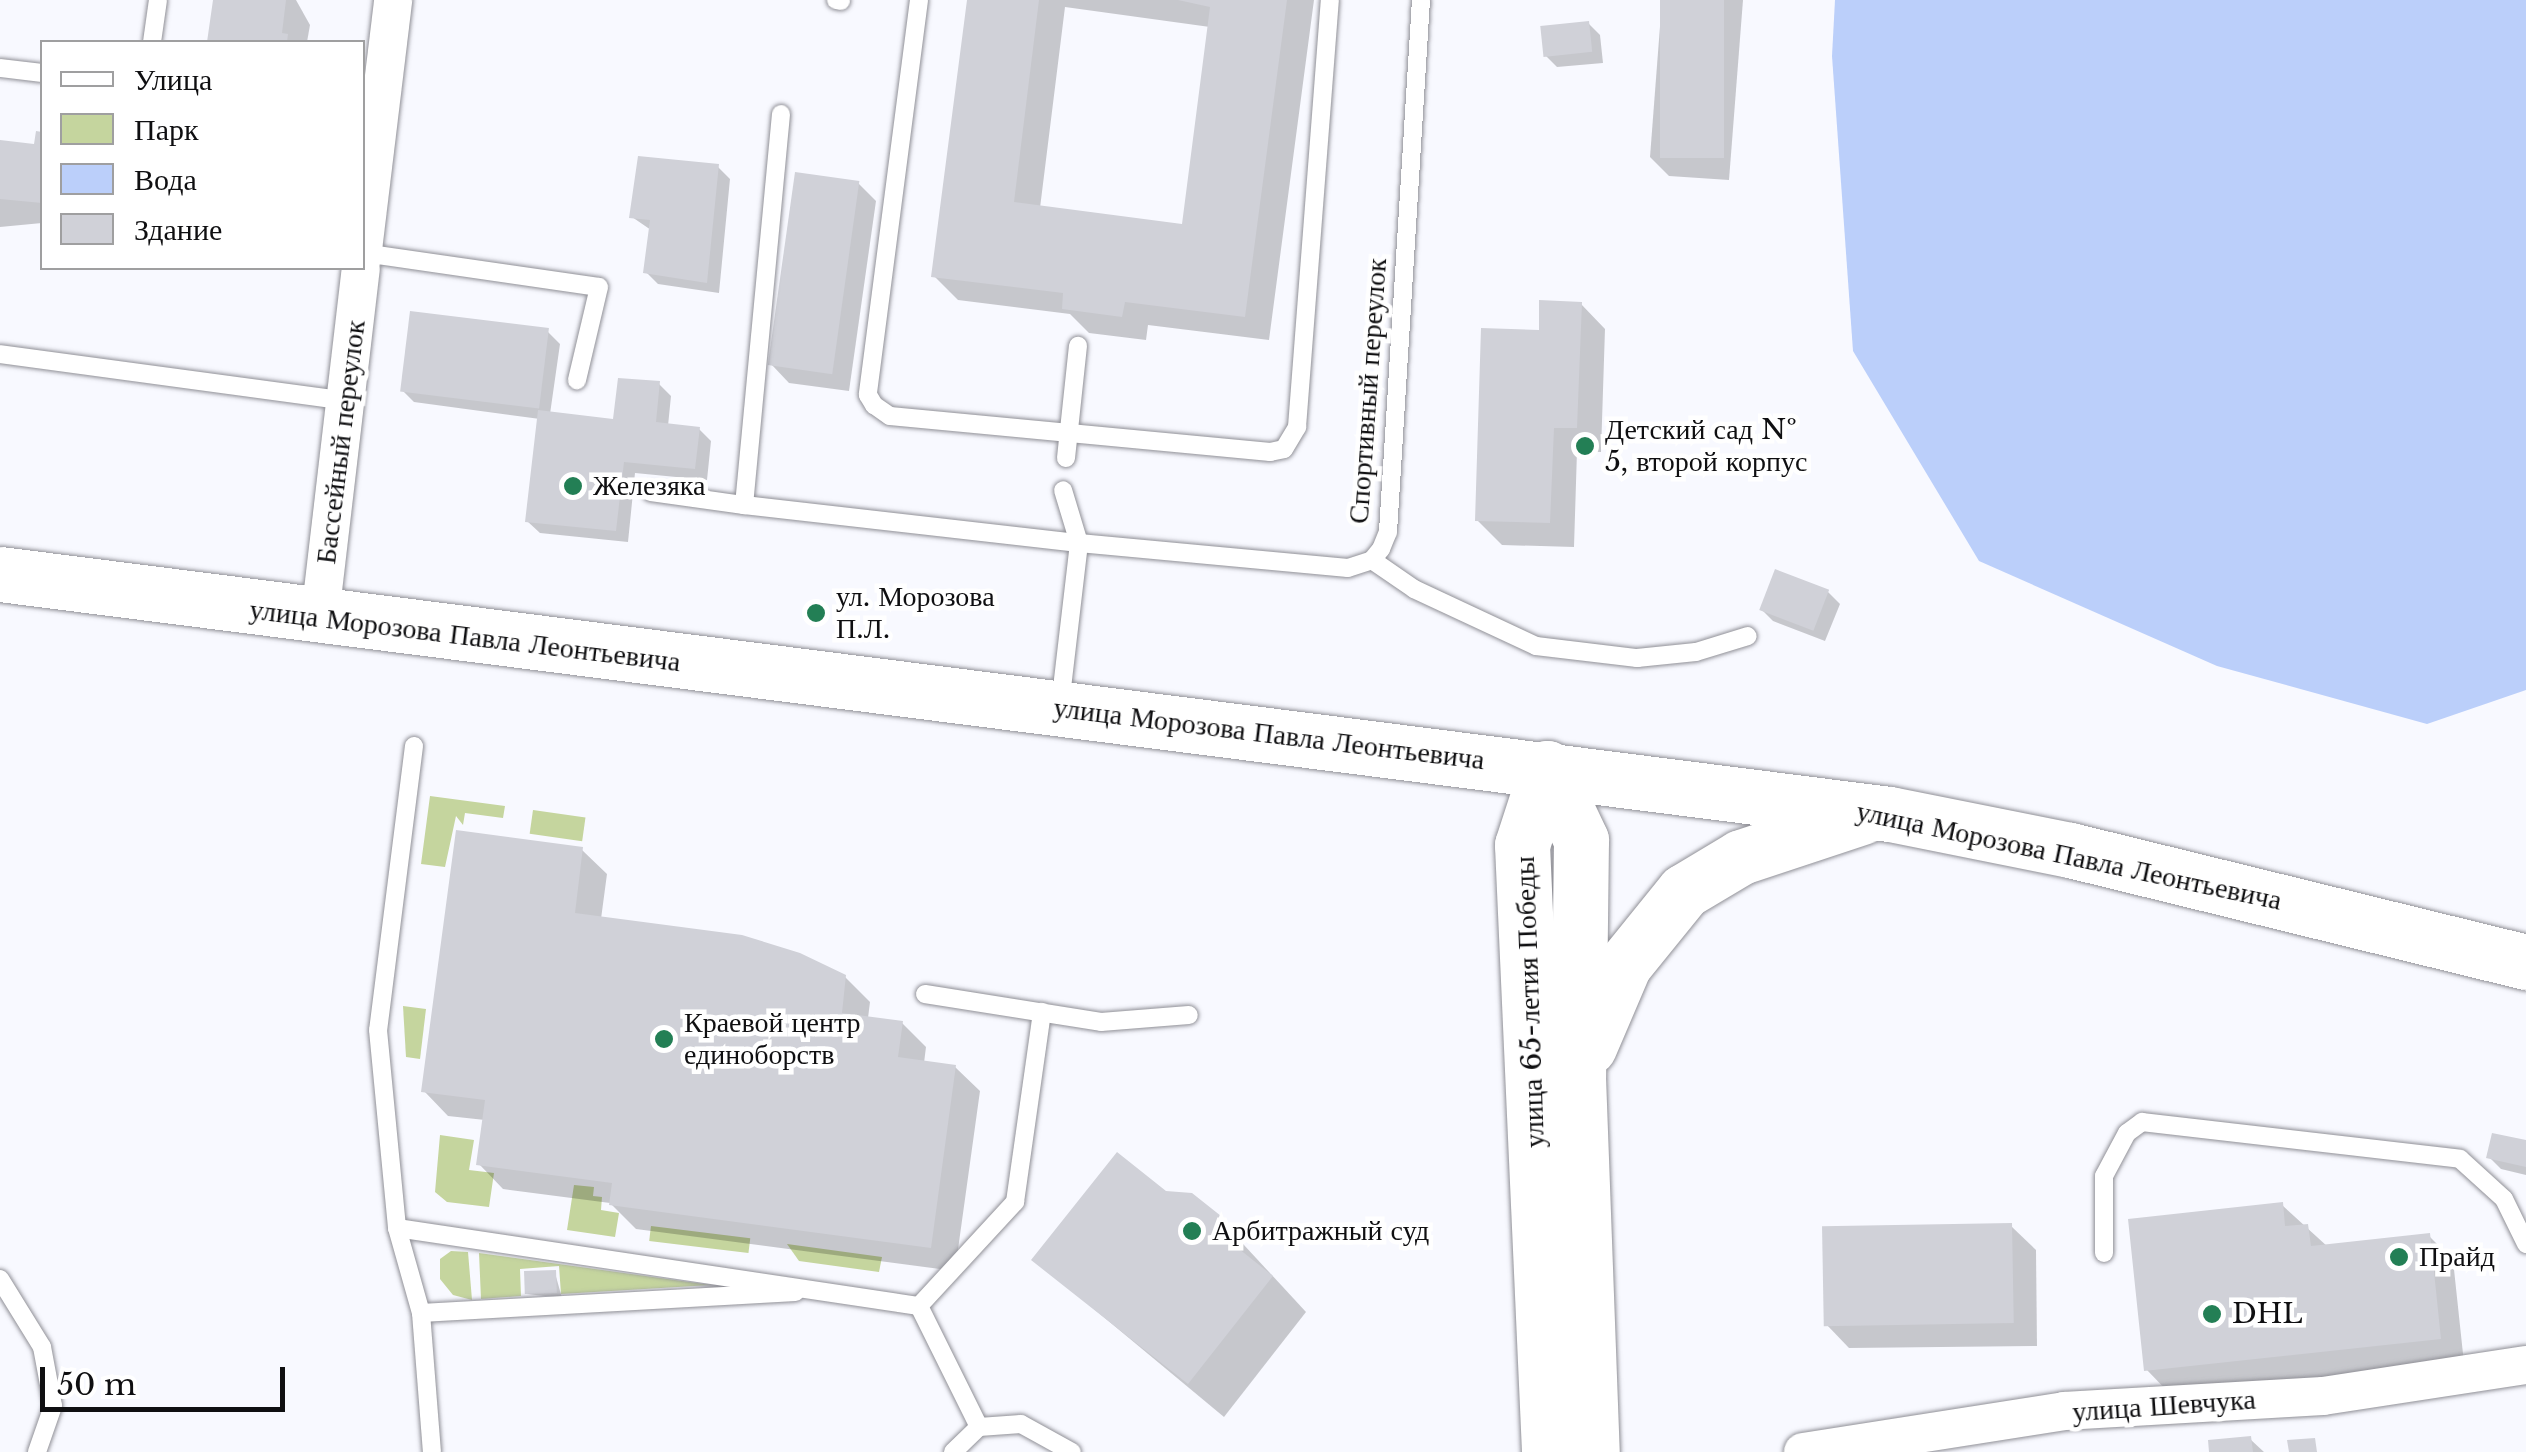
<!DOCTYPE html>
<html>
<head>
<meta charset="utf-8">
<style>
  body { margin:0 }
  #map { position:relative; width:2526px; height:1452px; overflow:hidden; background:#f8f9ff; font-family:"Libre Baskerville",serif }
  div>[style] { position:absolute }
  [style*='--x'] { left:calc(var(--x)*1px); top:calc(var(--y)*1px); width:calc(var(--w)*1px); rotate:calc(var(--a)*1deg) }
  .green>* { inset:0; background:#c5d59e; transform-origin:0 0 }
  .water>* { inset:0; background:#bbcffa }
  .shadow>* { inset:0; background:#0003 }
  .building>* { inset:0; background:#d0d1d8; transform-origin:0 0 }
  .roads { filter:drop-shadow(0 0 2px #909097) drop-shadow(0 0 2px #909097) }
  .lane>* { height:18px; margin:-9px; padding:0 9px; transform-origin:9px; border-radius:9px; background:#fff }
  .street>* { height:38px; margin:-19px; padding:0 19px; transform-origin:19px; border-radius:19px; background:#fff }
  .primary>* { height:55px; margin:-27.5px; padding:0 27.5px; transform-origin:27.5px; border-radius:27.5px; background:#fff }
  .dots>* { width:28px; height:28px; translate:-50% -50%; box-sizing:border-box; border:5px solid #fff; border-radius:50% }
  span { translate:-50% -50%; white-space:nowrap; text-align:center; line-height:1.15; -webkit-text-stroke:9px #fff; paint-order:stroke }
  .street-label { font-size:28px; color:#0f0f11 }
  .poi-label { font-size:28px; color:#0f0f11 }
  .left { translate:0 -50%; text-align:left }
  .legend { position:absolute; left:40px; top:40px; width:325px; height:230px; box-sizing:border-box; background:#fff; border:2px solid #9f9fa0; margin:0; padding:12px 18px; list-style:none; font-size:30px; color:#0f0f11 }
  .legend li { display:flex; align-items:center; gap:20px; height:50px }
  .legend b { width:50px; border:2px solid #9f9fa0 }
  .scale { position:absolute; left:40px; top:1367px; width:245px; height:45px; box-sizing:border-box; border:5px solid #0f0f11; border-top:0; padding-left:12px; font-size:30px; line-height:35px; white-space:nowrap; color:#0f0f11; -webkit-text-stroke:8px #fff; paint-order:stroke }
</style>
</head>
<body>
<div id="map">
  <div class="green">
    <div style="clip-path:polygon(430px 796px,505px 806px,503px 818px,465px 813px,463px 825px,456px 816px,445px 867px,421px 864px)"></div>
    <div style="left:533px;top:810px;width:53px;height:24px;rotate:8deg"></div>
    <div style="clip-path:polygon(403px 1006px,426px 1009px,420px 1059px,406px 1057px)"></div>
    <div style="clip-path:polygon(440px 1135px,474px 1140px,469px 1170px,494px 1173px,489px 1207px,447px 1202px,435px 1192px)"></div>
    <div style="clip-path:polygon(574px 1185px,594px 1187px,593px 1196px,602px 1197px,601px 1210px,619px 1213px,615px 1237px,567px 1230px)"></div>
    <div style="left:651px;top:1226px;width:100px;height:15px;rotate:7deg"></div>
    <div style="clip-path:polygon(787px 1244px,882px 1257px,879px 1272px,799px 1261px)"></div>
    <div style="clip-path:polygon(451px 1251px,468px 1252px,472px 1300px,453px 1295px,440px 1279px,440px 1259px)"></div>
    <div style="clip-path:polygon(479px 1253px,711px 1285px,561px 1294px,559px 1266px,520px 1269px,521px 1296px,481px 1299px)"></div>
  </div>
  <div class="water">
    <div style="clip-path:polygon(1835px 0,2526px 0,2526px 690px,2427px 724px,2217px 666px,1979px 561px,1853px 351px,1832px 56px)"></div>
  </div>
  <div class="shadow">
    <div style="clip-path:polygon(215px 0,296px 0,310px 25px,307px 42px,209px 42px)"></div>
    <div style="clip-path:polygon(evenodd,969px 0,1314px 0,1269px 340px,1148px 325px,1146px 340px,1089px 333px,1070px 314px,958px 300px,934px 276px,969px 0,1065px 7px,1210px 27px,1184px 227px,1040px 208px,1065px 7px)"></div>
    <div style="clip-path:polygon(1662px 0,1743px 0,1729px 180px,1669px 176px,1650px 157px)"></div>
    <div style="clip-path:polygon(1588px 23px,1600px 35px,1603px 63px,1557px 67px,1545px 55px)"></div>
    <div style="clip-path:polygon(38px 134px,42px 223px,0 227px,0 141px,36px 147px)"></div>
    <div style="clip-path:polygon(718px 167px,730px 179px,719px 293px,658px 284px,646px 272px,651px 230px,632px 217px)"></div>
    <div style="clip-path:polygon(858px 183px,876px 201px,849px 391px,789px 383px,771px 364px)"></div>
    <div style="clip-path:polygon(1581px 304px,1605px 329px,1601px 452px,1577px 451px,1574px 547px,1502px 545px,1477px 520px,1541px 333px)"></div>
    <div style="clip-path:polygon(548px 332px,560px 344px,550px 414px,615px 422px,659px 384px,671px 396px,668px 426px,699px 429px,711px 441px,707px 480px,635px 473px,628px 542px,540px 533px,527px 521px,540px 419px,414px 402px,402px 390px)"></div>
    <div style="clip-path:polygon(1828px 592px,1840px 604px,1825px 641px,1773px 621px,1761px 609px)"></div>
    <div style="clip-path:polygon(582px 850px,607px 874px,601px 919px,845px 977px,870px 1002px,868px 1018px,902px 1023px,926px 1047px,924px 1063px,955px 1067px,980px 1091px,955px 1271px,636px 1229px,610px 1203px,503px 1189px,479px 1164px,485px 1120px,448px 1116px,424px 1091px)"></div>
    <div style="clip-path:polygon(2526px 1143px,2526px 1175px,2501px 1169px,2489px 1157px)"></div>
    <div style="clip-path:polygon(1165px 1193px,1219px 1218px,1306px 1312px,1224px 1417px,1035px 1260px)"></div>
    <div style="clip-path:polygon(2282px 1205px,2328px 1247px,2429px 1236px,2453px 1260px,2464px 1363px,2171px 1395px,2147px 1370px)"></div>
    <div style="clip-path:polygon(2011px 1226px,2036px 1250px,2037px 1346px,1849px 1348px,1825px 1323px)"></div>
    <div style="clip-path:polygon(555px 1273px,562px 1298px,527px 1294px)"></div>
    <div style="clip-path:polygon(2250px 1439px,2264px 1452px,2205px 1452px,2211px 1452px)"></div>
  </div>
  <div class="building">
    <div style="clip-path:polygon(213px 0,286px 0,282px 33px,288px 34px,287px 42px,207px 42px)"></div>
    <div style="clip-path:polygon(967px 0,1039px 0,1014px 202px,1182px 224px,1210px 7px,1178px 0,1287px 0,1245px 317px,1125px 302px,1122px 317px,1062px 309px,1063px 293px,931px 277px)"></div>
    <div style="left:1660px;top:0;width:64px;height:158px"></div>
    <div style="left:1589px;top:21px;width:31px;height:49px;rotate:84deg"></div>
    <div style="clip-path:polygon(36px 131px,42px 132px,42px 203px,0 199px,0 140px,34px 144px)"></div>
    <div style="clip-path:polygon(638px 156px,719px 164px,707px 283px,643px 273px,650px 220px,629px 218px)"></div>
    <div style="left:795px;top:172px;width:65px;height:195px;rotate:8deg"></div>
    <div style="clip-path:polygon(1539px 300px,1582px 302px,1577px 428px,1554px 428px,1550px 523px,1475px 521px,1481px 328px,1539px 330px)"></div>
    <div style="left:410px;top:311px;width:140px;height:81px;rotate:7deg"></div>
    <div style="clip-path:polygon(618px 378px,660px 381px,656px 422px,700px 427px,695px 469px,624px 462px,616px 531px,525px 522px,538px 410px,613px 419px)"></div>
    <div style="left:1775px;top:569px;width:58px;height:44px;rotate:21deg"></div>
    <div style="clip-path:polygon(456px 830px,583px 847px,575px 913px,742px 935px,800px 953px,846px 975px,842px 1013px,903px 1021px,898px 1057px,956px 1065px,931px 1248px,609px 1205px,612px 1183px,476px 1165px,485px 1100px,421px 1092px)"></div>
    <div style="clip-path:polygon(2492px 1133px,2526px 1140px,2526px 1167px,2486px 1158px)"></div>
    <div style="clip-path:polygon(1117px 1152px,1166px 1191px,1192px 1193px,1221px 1216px,1229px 1241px,1273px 1276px,1188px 1384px,1031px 1260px)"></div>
    <div style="clip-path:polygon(2283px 1202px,2285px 1226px,2308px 1224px,2311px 1246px,2430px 1233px,2441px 1339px,2144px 1371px,2128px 1219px)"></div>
    <div style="left:2012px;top:1223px;width:100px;height:190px;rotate:89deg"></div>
    <div style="left:556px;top:1270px;width:23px;height:32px;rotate:88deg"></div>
    <div style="clip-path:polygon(2251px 1436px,2253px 1452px,2209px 1452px,2208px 1440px)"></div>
    <div style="clip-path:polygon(2315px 1438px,2317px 1452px,2289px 1452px,2287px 1440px)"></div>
  </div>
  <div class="roads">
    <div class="lane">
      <div style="--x:836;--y:0;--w:5;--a:11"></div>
      <div style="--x:919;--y:0;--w:398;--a:97.4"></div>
      <div style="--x:868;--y:395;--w:12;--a:59"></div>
      <div style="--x:874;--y:405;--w:19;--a:35"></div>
      <div style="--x:890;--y:416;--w:382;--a:5.4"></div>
      <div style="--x:1270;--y:452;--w:14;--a:-12"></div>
      <div style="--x:1284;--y:449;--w:26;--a:-59"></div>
      <div style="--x:1297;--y:427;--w:428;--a:-85.6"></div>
      <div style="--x:152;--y:42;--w:42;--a:-81.9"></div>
      <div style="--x:0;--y:68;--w:42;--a:6.8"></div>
      <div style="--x:781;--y:114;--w:393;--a:95.4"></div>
      <div style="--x:744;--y:505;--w:337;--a:6.5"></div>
      <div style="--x:1079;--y:543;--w:55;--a:-106.8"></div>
      <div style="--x:363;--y:253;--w:238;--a:8.2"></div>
      <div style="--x:599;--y:287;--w:96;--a:103.3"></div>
      <div style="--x:0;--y:354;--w:349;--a:7.7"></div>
      <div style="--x:1066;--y:458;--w:113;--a:-83.9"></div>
      <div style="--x:651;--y:492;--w:94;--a:8"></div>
      <div style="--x:1372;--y:560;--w:51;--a:34.6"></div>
      <div style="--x:1414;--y:589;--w:135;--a:25"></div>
      <div style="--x:1536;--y:646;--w:102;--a:6.8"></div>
      <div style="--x:1637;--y:658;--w:59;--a:-5.8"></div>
      <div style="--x:1696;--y:652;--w:54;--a:-17.1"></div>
      <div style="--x:1060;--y:705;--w:163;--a:-83.3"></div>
      <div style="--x:1079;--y:543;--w:270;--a:5.3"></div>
      <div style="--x:1348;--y:568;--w:25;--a:-18"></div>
      <div style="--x:1372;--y:560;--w:14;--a:-51"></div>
      <div style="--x:1381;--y:549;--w:18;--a:-68"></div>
      <div style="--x:1388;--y:532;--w:533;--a:-86.45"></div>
      <div style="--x:414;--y:746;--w:286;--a:97.2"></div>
      <div style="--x:378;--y:1030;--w:199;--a:84.5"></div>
      <div style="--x:397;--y:1228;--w:88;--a:74.2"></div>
      <div style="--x:421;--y:1313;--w:139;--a:85.5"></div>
      <div style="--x:925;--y:994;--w:178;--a:9"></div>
      <div style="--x:1101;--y:1022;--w:88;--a:-4.5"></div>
      <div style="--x:397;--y:1228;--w:528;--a:8.5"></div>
      <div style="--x:919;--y:1306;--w:135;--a:63.6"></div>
      <div style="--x:2104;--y:1253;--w:77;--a:-90"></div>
      <div style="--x:2104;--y:1176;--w:49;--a:-61.9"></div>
      <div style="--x:2127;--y:1133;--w:19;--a:-36"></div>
      <div style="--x:2142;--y:1122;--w:320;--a:6.6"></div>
      <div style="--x:2460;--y:1159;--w:59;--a:42.3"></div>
      <div style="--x:2504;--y:1199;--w:50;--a:63.9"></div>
      <div style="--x:0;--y:1279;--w:80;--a:58.3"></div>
      <div style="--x:42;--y:1347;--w:60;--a:79.4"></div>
      <div style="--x:53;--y:1406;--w:49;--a:109.2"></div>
      <div style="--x:919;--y:1306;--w:142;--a:-47.3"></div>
      <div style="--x:1015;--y:1202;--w:192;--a:-81.9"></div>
      <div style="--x:421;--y:1313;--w:375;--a:-3.2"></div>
      <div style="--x:953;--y:1452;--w:36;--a:-44"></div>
      <div style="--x:979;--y:1427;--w:42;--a:-4.1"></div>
      <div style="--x:1021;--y:1424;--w:58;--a:28.8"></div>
    </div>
    <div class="street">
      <div style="--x:362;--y:258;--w:260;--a:-83.1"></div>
      <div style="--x:320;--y:616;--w:350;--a:-83.3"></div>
      <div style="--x:1803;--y:1452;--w:264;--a:-8.9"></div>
      <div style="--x:2064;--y:1411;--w:259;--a:-3.3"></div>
      <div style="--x:2323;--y:1396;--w:205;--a:-8.7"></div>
    </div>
    <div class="primary">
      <div style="--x:0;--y:574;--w:1905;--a:7.24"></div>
      <div style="--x:1890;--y:814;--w:184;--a:11.3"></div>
      <div style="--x:2070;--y:850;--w:470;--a:13.8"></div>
      <div style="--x:1547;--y:768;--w:80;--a:64.7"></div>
      <div style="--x:1581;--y:840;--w:237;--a:90.7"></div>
      <div style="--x:1578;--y:1077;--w:375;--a:87.9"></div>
      <div style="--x:1547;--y:768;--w:81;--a:108"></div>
      <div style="--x:1522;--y:845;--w:608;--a:87.45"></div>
      <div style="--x:1589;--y:1047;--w:89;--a:-66.9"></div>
      <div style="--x:1624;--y:965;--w:95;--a:-51"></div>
      <div style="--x:1684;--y:891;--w:66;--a:-30.8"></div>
      <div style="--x:1741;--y:857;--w:127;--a:-18.3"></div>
    </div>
  </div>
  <div class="dots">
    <div style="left:1585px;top:446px;background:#237f55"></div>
    <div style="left:573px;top:486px;background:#237f55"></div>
    <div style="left:816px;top:613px;background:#237f55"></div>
    <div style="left:664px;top:1039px;background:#237f55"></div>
    <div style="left:1192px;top:1231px;background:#237f55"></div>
    <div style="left:2399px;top:1257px;background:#237f55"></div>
    <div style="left:2212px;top:1314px;background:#237f55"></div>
  </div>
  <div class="street-label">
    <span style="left:1368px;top:391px;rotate:-86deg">Спортивный переулок</span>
    <span style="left:341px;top:442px;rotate:-83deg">Бассейный переулок</span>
    <span style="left:465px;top:636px;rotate:7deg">улица Морозова Павла Леонтьевича</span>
    <span style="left:1269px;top:734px;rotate:7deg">улица Морозова Павла Леонтьевича</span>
    <span style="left:2069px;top:856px;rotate:12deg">улица Морозова Павла Леонтьевича</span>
    <span style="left:1530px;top:1002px;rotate:-92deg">улица 65-летия Победы</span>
    <span style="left:2164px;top:1406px;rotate:-4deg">улица Шевчука</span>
  </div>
  <div class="poi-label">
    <span class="left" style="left:1605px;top:446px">Детский сад №<br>5, второй корпус</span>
    <span class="left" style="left:593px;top:486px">Железяка</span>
    <span class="left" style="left:836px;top:613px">ул. Морозова<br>П.Л.</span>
    <span class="left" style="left:684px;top:1039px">Краевой центр<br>единоборств</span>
    <span class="left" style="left:1212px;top:1231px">Арбитражный суд</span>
    <span class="left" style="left:2419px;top:1257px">Прайд</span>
    <span class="left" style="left:2232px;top:1314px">DHL</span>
  </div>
  <ul class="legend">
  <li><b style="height:12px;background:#fff"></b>Улица</li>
  <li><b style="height:28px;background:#c5d59e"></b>Парк</li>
  <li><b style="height:28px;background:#bbcffa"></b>Вода</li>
  <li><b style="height:28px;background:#d0d1d8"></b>Здание</li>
  </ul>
  <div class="scale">50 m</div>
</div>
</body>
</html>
